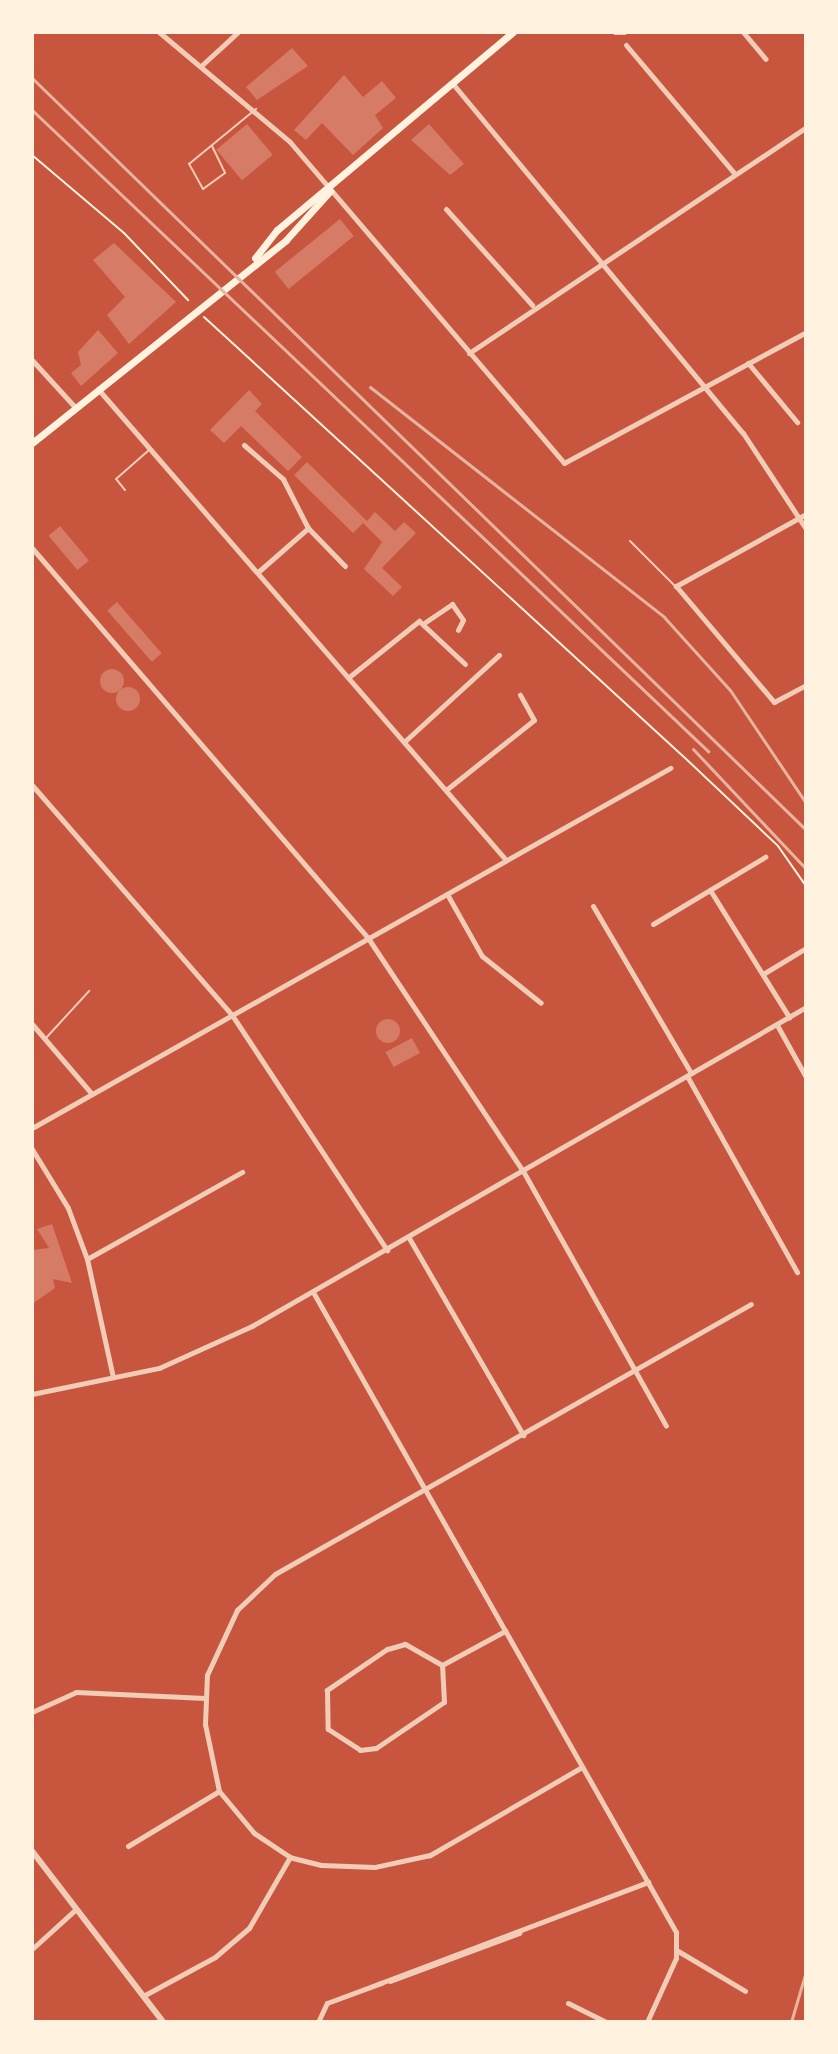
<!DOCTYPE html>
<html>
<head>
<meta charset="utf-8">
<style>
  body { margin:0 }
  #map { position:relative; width:838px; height:2054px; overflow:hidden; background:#c8553d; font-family:"PT Serif",serif }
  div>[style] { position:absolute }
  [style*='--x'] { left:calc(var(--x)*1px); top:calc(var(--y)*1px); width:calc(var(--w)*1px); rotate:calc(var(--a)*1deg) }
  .building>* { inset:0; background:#d67c66; transform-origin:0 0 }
  .round { border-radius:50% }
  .path>* { height:2px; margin:-1px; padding:0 1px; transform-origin:1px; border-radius:1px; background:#fff3e0 }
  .service>* { height:2px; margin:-1px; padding:0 1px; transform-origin:1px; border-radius:1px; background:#f1ccb7 }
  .minor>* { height:5px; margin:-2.5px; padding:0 2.5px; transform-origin:2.5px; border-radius:2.5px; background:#f1ccb7 }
  .tertiary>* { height:6px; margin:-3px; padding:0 3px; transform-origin:3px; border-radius:3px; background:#f1ccb7 }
  .secondary>* { height:7px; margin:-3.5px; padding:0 3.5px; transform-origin:3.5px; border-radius:3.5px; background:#fff3e0 }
  .rail>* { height:3px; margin:-1.5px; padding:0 1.5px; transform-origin:1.5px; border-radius:1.5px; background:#e9b49f }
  span { translate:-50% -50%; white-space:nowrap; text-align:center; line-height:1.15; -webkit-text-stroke:6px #fff3e0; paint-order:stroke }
  .frame { position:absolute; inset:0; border:34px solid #fff3e0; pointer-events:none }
</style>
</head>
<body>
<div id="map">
  <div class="building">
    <div style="clip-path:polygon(292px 48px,308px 66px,257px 100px,246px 87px)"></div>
    <div style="clip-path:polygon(344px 75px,363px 97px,382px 81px,396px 98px,375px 115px,383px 128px,353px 155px,322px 123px,306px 140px,294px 130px)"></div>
    <div style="left:247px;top:124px;width:40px;height:40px;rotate:50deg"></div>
    <div style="clip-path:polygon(429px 124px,464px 164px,450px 175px,411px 140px)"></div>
    <div style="left:340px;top:219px;width:22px;height:84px;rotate:51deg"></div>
    <div style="clip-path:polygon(114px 243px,176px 302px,129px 344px,107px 315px,125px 297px,93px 260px)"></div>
    <div style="clip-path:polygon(98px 330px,118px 353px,81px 386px,71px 373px,81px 365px,78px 352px)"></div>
    <div style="clip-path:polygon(249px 390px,262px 404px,255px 411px,302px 457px,288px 471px,241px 426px,224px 443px,210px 430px)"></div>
    <div style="clip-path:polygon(307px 462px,367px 521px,375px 512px,395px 531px,404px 522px,416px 533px,382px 568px,402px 587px,393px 596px,364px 569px,382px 542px,363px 523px,353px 533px,294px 475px)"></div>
    <div style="left:60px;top:526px;width:45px;height:15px;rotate:50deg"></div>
    <div style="left:117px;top:602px;width:68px;height:13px;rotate:49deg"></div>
    <div class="round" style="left:100px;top:669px;width:24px;height:24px"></div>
    <div class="round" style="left:116px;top:687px;width:24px;height:24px"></div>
    <div class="round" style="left:376px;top:1019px;width:24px;height:24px"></div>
    <div style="left:412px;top:1038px;width:17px;height:30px;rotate:62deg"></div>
    <div style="clip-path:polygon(52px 1224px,72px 1283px,53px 1279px,55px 1288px,32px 1304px,32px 1250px,49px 1248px,37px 1229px)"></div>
  </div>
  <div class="path">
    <div style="--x:32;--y:155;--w:121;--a:40.3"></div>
    <div style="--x:124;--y:233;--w:93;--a:46.3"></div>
    <div style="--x:204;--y:317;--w:651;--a:42.51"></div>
    <div style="--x:684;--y:757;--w:129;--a:43.4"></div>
    <div style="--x:778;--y:846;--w:49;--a:55"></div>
  </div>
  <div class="service">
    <div style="--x:212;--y:146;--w:30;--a:64"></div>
    <div style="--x:225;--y:173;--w:27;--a:144"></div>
    <div style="--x:203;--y:189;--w:29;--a:-119"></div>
    <div style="--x:189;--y:164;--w:87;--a:-39.4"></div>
    <div style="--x:125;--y:490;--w:14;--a:-129"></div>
    <div style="--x:116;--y:479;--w:44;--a:-41.3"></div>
    <div style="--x:630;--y:541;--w:64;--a:45"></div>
    <div style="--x:46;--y:1038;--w:64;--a:-47.5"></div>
  </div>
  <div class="minor">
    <div style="--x:159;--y:32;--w:171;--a:40"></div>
    <div style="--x:290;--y:142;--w:422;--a:49.5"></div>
    <div style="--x:564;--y:463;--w:275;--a:-28.4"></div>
    <div style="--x:615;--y:32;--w:9;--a:0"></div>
    <div style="--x:743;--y:32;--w:35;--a:50"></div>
    <div style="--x:626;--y:45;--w:167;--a:49.8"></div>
    <div style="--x:202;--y:65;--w:49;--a:-42.5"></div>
    <div style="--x:453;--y:84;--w:454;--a:50.3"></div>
    <div style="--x:743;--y:433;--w:115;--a:56.7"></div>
    <div style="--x:446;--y:209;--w:129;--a:48.1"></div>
    <div style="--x:469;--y:353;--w:406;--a:-33.8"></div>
    <div style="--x:32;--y:360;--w:62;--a:47.6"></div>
    <div style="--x:748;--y:363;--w:77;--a:50.3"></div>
    <div style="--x:98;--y:389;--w:623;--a:49.1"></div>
    <div style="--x:244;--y:445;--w:52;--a:41.1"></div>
    <div style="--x:283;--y:479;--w:55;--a:63"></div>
    <div style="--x:308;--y:528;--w:53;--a:45.8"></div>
    <div style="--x:806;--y:514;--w:149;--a:151"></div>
    <div style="--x:676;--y:586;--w:152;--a:49.8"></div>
    <div style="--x:774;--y:702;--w:36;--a:-28"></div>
    <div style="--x:32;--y:548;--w:515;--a:49.25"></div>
    <div style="--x:368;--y:938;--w:280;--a:56.4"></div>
    <div style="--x:523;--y:1171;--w:292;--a:60.7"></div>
    <div style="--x:258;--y:572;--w:67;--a:-41.3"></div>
    <div style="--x:424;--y:623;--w:34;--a:-34"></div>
    <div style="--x:452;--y:604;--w:19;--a:55"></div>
    <div style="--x:463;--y:620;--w:11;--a:117"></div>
    <div style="--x:349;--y:677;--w:90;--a:-38.7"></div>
    <div style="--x:419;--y:621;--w:63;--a:43.1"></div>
    <div style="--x:404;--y:742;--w:129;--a:-42.5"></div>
    <div style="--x:32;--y:785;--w:305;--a:49"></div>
    <div style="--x:232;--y:1015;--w:282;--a:56.6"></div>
    <div style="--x:446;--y:790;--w:112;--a:-38.5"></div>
    <div style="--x:534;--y:720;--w:29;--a:-119"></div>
    <div style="--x:710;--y:890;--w:150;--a:58.1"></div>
    <div style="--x:447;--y:894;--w:71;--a:60.6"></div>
    <div style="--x:482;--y:956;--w:75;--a:38.5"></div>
    <div style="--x:593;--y:906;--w:194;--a:59.6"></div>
    <div style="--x:653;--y:924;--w:131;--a:-30.9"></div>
    <div style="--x:763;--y:974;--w:50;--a:-31.2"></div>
    <div style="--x:32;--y:1024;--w:92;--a:49.4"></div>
    <div style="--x:777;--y:1025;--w:60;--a:60.9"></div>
    <div style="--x:687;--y:1076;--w:225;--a:60.7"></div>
    <div style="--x:32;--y:1128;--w:733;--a:-29.43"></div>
    <div style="--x:32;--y:1149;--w:69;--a:58.6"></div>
    <div style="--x:68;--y:1208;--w:54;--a:69.6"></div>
    <div style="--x:87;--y:1259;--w:121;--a:77.6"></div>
    <div style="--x:409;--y:1238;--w:228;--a:59.9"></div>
    <div style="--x:87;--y:1259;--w:178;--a:-29.3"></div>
    <div style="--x:313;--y:1292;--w:736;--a:60.44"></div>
    <div style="--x:676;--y:1932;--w:26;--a:90"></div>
    <div style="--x:676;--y:1958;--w:70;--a:114.4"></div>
    <div style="--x:32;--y:1394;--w:130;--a:-11.6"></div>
    <div style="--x:159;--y:1368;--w:102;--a:-24.3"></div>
    <div style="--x:252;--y:1326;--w:639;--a:-29.93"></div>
    <div style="--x:442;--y:1665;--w:43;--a:-150.4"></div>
    <div style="--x:405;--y:1644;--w:19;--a:164"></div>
    <div style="--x:387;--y:1649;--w:73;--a:145.7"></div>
    <div style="--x:327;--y:1690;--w:39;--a:89"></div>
    <div style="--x:328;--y:1729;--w:38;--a:33"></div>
    <div style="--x:360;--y:1750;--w:16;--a:-7"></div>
    <div style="--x:376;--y:1748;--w:82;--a:-34.1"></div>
    <div style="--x:444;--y:1702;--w:37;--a:-93"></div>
    <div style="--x:442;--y:1665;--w:72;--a:-28.4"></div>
    <div style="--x:32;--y:1712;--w:48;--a:-24.4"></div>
    <div style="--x:76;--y:1692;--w:129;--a:2.7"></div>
    <div style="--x:582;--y:1767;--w:176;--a:149.9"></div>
    <div style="--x:430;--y:1855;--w:56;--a:167.7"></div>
    <div style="--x:375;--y:1867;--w:54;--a:-177.9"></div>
    <div style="--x:321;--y:1865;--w:32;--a:-166"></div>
    <div style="--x:290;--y:1857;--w:43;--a:-146.3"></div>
    <div style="--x:254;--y:1833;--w:55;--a:-129.8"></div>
    <div style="--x:219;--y:1791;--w:68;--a:-101.8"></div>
    <div style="--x:205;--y:1724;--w:49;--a:-87.7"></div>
    <div style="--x:207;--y:1675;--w:72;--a:-65.2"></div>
    <div style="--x:237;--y:1610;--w:52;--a:-43.5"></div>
    <div style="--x:275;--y:1574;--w:547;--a:-29.56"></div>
    <div style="--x:128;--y:1846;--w:106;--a:-31.1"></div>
    <div style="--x:32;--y:1949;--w:59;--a:-42.3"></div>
    <div style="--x:678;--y:1951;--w:78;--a:30.8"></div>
    <div style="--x:390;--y:1981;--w:138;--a:-20.4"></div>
    <div style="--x:378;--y:1984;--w:289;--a:-20.7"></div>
    <div style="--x:143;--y:1996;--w:82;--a:-28.4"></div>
    <div style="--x:215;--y:1957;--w:45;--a:-40.5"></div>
    <div style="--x:249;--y:1928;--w:82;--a:-60"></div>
    <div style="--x:568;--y:2003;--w:42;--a:26.6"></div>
    <div style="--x:318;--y:2022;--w:21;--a:-65"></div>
    <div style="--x:327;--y:2003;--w:58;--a:-20.3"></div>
  </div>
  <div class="tertiary">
    <div style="--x:32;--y:1851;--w:215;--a:52.5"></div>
  </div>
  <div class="secondary">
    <div style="--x:255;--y:258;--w:36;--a:-52"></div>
    <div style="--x:277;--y:230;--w:308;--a:-40"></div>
    <div style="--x:32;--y:443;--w:325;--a:-38.6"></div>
    <div style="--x:286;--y:240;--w:66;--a:-48.1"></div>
  </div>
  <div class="rail">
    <div style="--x:32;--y:78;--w:1079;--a:44.17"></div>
    <div style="--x:32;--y:110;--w:932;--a:43.48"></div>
    <div style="--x:370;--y:387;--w:373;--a:38"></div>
    <div style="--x:664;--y:617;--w:98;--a:47.9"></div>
    <div style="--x:730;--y:690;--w:136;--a:56.1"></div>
    <div style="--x:693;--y:749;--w:165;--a:46.7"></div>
    <div style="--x:791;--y:2022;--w:53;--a:-73.6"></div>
  </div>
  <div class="frame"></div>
</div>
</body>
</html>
